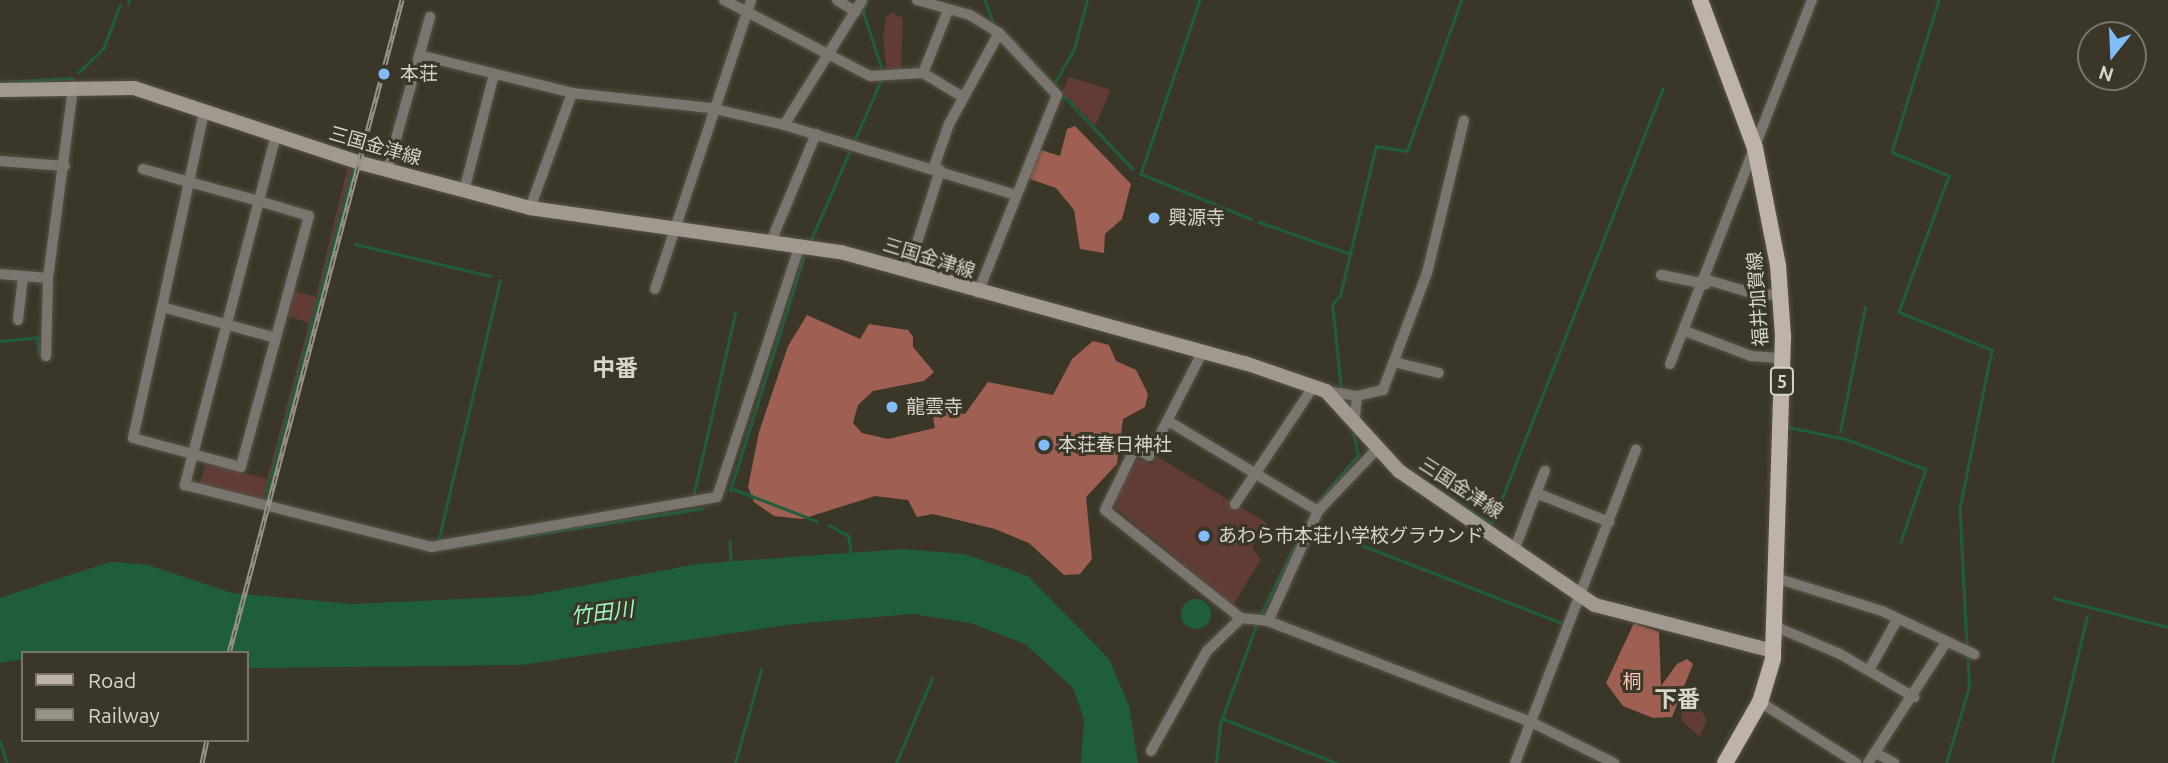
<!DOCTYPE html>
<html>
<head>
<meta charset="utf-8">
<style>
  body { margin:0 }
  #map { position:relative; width:2168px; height:763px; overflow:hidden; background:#3b3728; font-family:Ubuntu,"Noto Sans JP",sans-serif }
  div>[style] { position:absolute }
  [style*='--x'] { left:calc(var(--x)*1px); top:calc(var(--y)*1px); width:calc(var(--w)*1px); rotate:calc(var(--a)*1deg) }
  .green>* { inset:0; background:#613c35 }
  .forest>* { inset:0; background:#9f5f53 }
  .water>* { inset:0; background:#1e5e3d }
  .round { border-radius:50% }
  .stream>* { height:2.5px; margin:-1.25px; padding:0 1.25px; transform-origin:1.25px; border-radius:1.25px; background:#1e5e3d }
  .roads { filter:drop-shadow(0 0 2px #575345) drop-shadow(0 0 2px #575345) }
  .street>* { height:10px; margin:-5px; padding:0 5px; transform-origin:5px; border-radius:5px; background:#7b7570 }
  .secondary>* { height:14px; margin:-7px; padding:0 7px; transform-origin:7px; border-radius:7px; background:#a19890 }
  .primary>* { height:16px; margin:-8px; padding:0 8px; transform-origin:8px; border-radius:8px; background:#bfb2a8 }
  .rail>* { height:5px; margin-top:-2.5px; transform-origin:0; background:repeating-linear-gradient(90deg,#3b3728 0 8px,#969388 0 16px); box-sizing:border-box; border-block:2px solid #969388 }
  .dots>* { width:19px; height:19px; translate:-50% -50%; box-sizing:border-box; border:4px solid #3b3728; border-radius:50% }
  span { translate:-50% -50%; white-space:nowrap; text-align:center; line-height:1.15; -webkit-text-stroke:6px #3b3728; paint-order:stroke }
  .shield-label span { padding:2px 5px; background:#3b3728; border:2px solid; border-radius:5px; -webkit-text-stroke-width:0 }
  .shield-label { font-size:18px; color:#d6d4cb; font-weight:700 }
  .poi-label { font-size:19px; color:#d6d4cb }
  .left { translate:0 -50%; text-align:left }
  .street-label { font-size:19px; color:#d6d4cb }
  .park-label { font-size:19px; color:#fec3b8 }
  .water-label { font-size:21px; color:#9df8c2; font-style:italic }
  .quarter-label { font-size:23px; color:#d6d4cb; font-weight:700 }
  .legend { position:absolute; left:21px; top:651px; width:228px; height:91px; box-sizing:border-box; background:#3b3728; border:2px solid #797669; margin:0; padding:9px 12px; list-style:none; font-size:21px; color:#d6d4cb }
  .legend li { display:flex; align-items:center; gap:14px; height:35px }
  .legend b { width:35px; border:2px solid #797669 }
  .north { position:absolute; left:2077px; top:21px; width:70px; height:70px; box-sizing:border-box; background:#3b3728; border:2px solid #797669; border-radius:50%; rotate:198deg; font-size:19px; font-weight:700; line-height:28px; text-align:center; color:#d6d4cb }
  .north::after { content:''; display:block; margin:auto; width:24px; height:32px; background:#82bcfa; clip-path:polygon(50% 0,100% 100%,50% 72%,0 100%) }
</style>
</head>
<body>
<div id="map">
  <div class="green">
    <div style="clip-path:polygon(892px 13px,903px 18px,901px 73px,887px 71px,883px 37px,886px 17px)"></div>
    <div style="clip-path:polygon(1069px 77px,1111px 90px,1095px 126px,1062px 92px)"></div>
    <div style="clip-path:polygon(347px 169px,355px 171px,271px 504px,199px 486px,206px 463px,267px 479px,309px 323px,288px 316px,294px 291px,316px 297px)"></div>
    <div style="clip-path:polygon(1158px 457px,1267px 523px,1252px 548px,1261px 559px,1233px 605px,1111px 504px,1138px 458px,1152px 465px)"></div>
    <div style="clip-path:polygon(1694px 699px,1707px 720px,1700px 737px,1681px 720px,1683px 702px)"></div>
  </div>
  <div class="forest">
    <div style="clip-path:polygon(1075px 126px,1131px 184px,1122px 219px,1105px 234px,1104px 253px,1080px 249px,1074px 210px,1056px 188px,1027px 178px,1038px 149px,1060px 156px,1067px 129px)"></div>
    <div style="clip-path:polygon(807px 315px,860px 339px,869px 324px,908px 330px,913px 337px,913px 347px,934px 372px,924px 381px,873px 391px,858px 405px,853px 423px,862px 433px,888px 439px,935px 428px,933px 418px,944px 412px,965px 414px,988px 382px,1053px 395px,1072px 359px,1093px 341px,1109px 345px,1116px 361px,1136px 370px,1148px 394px,1145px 407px,1123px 419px,1117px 464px,1086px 497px,1092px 559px,1080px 574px,1064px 575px,1029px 543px,995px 529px,933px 514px,917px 517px,908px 500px,875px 496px,802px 519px,774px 516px,754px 502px,748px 487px,759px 432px,788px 346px)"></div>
    <div style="clip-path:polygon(1634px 623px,1659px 632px,1661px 686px,1677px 664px,1687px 659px,1693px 664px,1672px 717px,1653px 718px,1623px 706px,1606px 683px)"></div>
  </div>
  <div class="water">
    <div style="clip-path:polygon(903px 549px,964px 554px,1028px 576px,1109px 659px,1129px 706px,1138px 763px,1081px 763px,1084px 719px,1073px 688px,1025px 644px,970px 623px,913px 614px,794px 624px,521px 665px,247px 668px,247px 653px,133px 652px,23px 653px,23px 659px,0 663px,0 598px,110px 562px,148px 565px,232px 593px,353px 604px,528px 596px,697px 564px)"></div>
    <div class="round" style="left:1181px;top:599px;width:30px;height:30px"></div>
  </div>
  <div class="stream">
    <div style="--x:868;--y:0;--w:12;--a:114"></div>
    <div style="--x:863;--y:11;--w:64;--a:71.8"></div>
    <div style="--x:985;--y:0;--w:20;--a:70"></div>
    <div style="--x:1200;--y:0;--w:184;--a:108.7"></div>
    <div style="--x:1141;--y:174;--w:119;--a:22.2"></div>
    <div style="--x:1939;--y:0;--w:159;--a:107.2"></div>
    <div style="--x:1892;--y:152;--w:62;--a:22.8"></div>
    <div style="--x:1949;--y:176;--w:145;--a:110.2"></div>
    <div style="--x:1899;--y:312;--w:100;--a:22.2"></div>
    <div style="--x:1992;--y:350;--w:161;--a:101.4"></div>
    <div style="--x:1960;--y:508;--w:138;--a:87.1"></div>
    <div style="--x:128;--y:4;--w:4;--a:-76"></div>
    <div style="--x:1011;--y:38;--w:63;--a:46.9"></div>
    <div style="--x:1054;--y:84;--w:40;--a:-60.3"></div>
    <div style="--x:1074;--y:49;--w:51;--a:-75.1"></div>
    <div style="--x:78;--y:73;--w:35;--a:-44"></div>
    <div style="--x:103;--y:49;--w:47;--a:-68.9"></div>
    <div style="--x:4;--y:82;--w:68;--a:-3.4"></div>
    <div style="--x:1063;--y:95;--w:102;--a:46.6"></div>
    <div style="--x:1259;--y:222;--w:97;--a:19.2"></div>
    <div style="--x:355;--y:244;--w:139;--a:13.3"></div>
    <div style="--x:809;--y:244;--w:181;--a:-66.3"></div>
    <div style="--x:36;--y:338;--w:19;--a:74"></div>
    <div style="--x:0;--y:341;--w:42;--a:-5.4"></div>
    <div style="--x:1341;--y:389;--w:84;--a:-96.1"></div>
    <div style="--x:1332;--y:305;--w:13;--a:-51"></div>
    <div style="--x:1340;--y:295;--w:153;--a:-76.4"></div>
    <div style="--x:1376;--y:146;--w:31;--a:9"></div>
    <div style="--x:1407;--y:151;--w:160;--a:-70.3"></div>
    <div style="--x:1788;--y:427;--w:59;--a:11.7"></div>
    <div style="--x:1846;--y:439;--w:85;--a:20.6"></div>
    <div style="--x:1926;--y:469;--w:77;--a:108.9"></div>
    <div style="--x:1840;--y:432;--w:127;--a:-78.7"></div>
    <div style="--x:1429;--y:483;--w:75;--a:33.1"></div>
    <div style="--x:1492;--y:524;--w:468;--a:-68.6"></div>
    <div style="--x:731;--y:488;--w:92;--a:21"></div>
    <div style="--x:730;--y:491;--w:250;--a:-72.5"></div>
    <div style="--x:693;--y:497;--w:189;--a:-77.1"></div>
    <div style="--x:264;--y:501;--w:344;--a:-75"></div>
    <div style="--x:829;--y:525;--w:23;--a:29"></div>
    <div style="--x:849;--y:536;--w:19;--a:84"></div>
    <div style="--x:1349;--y:540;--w:229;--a:21.3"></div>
    <div style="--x:730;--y:541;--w:21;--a:87"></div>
    <div style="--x:438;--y:542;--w:269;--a:-76.7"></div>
    <div style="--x:436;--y:550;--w:270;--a:-8.9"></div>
    <div style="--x:2054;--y:598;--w:118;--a:14.3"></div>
    <div style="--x:1259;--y:617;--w:125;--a:-63.4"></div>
    <div style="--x:1315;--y:505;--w:66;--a:-49.3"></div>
    <div style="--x:1358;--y:455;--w:27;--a:-103"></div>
    <div style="--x:1224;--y:719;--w:121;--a:21.3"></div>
    <div style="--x:0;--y:741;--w:23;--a:72"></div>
    <div style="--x:735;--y:763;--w:97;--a:-74.4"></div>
    <div style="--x:896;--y:763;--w:92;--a:-67"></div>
    <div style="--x:1216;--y:763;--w:39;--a:-84"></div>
    <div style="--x:1220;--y:724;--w:108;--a:-69.9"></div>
    <div style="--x:1946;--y:763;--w:79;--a:-73.2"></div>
    <div style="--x:1969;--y:687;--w:34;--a:-93"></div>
    <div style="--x:2052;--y:763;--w:151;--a:-76.6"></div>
  </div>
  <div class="roads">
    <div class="street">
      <div style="--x:724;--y:0;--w:165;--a:27.5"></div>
      <div style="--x:870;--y:76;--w:53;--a:-3.2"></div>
      <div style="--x:923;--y:73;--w:65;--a:-68.2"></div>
      <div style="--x:837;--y:0;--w:22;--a:32"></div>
      <div style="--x:917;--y:0;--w:55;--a:15.8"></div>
      <div style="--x:970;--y:15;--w:34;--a:32"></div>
      <div style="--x:999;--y:33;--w:85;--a:46.9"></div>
      <div style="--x:1057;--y:95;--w:213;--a:111.8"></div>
      <div style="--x:419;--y:55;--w:158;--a:13.9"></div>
      <div style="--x:572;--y:93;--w:139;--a:6.2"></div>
      <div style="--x:710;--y:108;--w:76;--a:12.9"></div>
      <div style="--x:784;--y:125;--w:238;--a:16.8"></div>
      <div style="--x:923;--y:73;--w:47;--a:31"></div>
      <div style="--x:784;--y:125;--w:147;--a:-58"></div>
      <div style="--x:276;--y:135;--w:362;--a:104.6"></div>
      <div style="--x:185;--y:485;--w:254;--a:14.1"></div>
      <div style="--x:431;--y:547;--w:290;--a:-9.9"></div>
      <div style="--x:717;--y:497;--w:266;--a:-71.8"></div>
      <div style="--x:0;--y:161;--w:65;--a:4.4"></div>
      <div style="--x:934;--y:167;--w:46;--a:-70.8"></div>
      <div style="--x:949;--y:124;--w:104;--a:-61.2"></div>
      <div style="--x:143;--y:169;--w:48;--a:15.8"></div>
      <div style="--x:189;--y:182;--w:73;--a:15.2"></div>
      <div style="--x:259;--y:201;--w:52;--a:16.7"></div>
      <div style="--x:309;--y:216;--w:260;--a:105.2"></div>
      <div style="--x:241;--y:467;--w:112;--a:-165"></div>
      <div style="--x:133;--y:438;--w:134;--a:-77.5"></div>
      <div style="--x:162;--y:307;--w:128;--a:-77.8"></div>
      <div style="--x:189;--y:182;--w:72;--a:-77.9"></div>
      <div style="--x:387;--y:171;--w:160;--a:-74.4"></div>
      <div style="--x:464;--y:191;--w:121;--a:-75.6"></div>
      <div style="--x:530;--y:208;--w:122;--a:-69.9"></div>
      <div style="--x:772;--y:239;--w:114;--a:-67.3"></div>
      <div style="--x:908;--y:271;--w:106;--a:-72.4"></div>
      <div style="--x:0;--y:274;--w:48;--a:4.8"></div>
      <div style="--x:1661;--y:275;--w:46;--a:11.3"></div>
      <div style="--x:1708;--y:280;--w:52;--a:16.7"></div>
      <div style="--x:1758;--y:295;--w:23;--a:-2"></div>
      <div style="--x:655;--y:289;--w:305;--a:-71.6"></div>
      <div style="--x:162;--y:307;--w:118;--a:15.2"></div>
      <div style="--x:18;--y:320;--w:43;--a:-83.4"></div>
      <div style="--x:1685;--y:331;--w:71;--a:20.7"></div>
      <div style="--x:1751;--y:356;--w:32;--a:4"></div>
      <div style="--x:1203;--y:351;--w:118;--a:117.2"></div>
      <div style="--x:1149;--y:456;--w:16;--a:-150"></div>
      <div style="--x:1135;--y:448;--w:69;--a:115.8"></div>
      <div style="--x:1105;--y:510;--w:174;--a:38.5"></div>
      <div style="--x:46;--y:356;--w:78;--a:-88.5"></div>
      <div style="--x:48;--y:278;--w:193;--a:-82.5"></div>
      <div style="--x:1394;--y:362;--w:46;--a:13.7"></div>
      <div style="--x:1670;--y:364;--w:391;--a:-68.7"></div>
      <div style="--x:1326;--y:391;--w:31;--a:9"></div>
      <div style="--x:1357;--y:396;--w:27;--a:-13"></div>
      <div style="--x:1383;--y:390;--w:125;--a:-69.4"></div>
      <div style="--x:1427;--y:273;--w:157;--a:-76.4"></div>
      <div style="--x:1355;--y:418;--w:22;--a:-85"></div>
      <div style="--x:1168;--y:421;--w:175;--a:31"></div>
      <div style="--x:1377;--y:449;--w:86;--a:133.6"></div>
      <div style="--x:1318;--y:511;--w:121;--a:114.4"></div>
      <div style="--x:1268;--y:621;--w:282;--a:21"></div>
      <div style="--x:1531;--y:722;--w:93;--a:26.3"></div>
      <div style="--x:1536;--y:493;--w:24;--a:-68"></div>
      <div style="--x:1235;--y:504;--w:141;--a:-56.3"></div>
      <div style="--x:1515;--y:548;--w:59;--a:-69.1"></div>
      <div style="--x:1536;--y:493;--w:79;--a:21.7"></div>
      <div style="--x:1776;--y:578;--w:111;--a:17.3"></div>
      <div style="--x:1882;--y:611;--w:102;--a:25.1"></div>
      <div style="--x:1774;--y:626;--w:72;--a:23"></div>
      <div style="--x:1840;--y:654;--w:86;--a:30.2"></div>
      <div style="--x:1869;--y:670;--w:57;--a:-60.8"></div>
      <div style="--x:1760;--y:702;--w:114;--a:32.4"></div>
      <div style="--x:1151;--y:751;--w:115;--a:-60.8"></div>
      <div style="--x:1207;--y:651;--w:47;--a:-44.1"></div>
      <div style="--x:1241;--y:618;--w:27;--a:6"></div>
      <div style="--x:1876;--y:753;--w:21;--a:29"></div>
      <div style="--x:1515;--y:763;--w:336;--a:-68.9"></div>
      <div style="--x:1868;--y:763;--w:142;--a:-57.1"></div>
    </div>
    <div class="secondary">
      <div style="--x:0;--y:90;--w:134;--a:-0.9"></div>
      <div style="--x:134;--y:88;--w:239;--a:18.3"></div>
      <div style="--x:361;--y:163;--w:175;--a:14.9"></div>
      <div style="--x:530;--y:208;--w:314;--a:8.1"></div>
      <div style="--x:841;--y:252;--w:419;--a:15.4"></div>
      <div style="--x:1245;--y:363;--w:86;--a:19.1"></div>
      <div style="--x:1326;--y:391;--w:108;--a:47.6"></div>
      <div style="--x:1399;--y:471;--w:237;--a:34.4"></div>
      <div style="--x:1595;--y:605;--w:184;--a:14.5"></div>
    </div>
    <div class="primary">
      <div style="--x:1700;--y:0;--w:158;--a:69.6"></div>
      <div style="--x:1755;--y:148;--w:119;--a:78.9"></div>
      <div style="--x:1778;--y:265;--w:71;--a:86"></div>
      <div style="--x:1783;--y:336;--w:323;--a:91.8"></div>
      <div style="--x:1773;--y:659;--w:45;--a:106.8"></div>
      <div style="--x:1760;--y:702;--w:70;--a:119.8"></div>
    </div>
  </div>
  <div class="rail">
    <div style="--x:229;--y:653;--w:676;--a:-75.16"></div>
    <div style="--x:202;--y:763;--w:24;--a:-78"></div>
  </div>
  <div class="dots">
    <div style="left:384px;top:74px;background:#82bcfa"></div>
    <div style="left:1154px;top:218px;background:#82bcfa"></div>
    <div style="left:892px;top:407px;background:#82bcfa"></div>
    <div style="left:1044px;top:445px;background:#82bcfa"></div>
    <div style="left:1204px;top:536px;background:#82bcfa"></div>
  </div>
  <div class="shield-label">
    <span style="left:1782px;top:381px">5</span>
  </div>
  <div class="poi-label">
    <span class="left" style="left:400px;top:74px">本荘</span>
    <span class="left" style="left:1168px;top:218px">興源寺</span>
    <span class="left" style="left:906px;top:407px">龍雲寺</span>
    <span class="left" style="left:1058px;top:445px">本荘春日神社</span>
    <span class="left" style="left:1218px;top:536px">あわら市本荘小学校グラウンド</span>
  </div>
  <div class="street-label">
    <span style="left:375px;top:146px;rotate:16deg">三国金津線</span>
    <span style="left:929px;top:258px;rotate:17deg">三国金津線</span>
    <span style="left:1758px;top:299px;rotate:-94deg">福井加賀線</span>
    <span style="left:1461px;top:488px;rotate:33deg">三国金津線</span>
  </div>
  <div class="park-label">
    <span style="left:1632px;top:682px">桐</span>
  </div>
  <div class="water-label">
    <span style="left:602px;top:612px;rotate:-7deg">竹田川</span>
  </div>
  <div class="quarter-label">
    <span style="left:615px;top:368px">中番</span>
    <span style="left:1677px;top:699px">下番</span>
  </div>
  <ul class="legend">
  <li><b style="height:9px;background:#bfb2a8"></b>Road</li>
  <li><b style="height:9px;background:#969388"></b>Railway</li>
  </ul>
  <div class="north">N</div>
</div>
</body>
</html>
